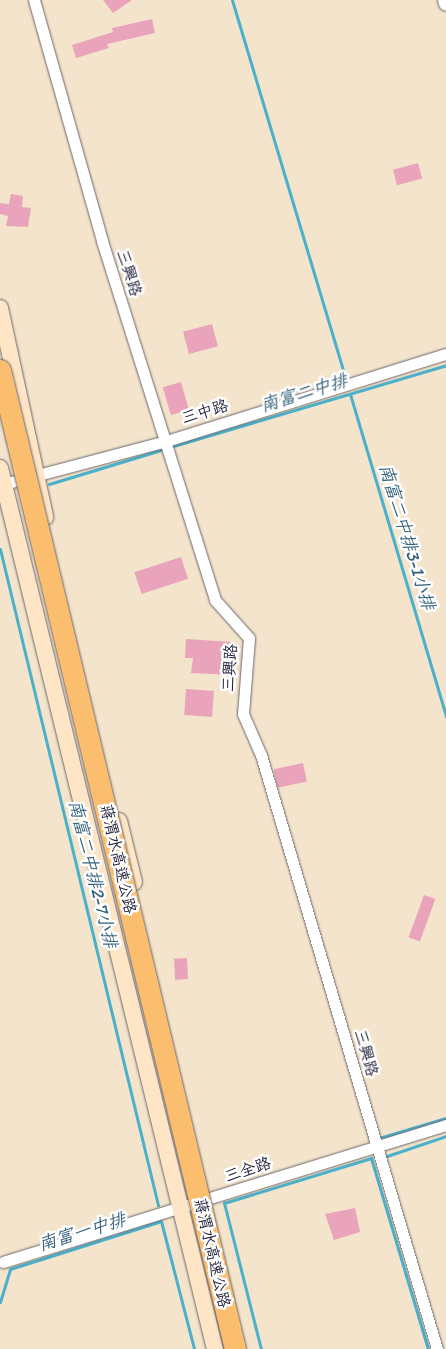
<!DOCTYPE html>
<html>
<head>
<meta charset="utf-8">
<style>
  body { margin:0 }
  #map { position:relative; width:446px; height:1349px; overflow:hidden; background:#f3e4cb; font-family:Itim,"LXGW WenKai TC",sans-serif }
  div>[style] { position:absolute }
  [style*='--x'] { left:calc(var(--x)*1px); top:calc(var(--y)*1px); width:calc(var(--w)*1px); rotate:calc(var(--a)*1deg) }
  .stream>* { height:3px; margin:-1.5px; padding:0 1.5px; transform-origin:1.5px; border-radius:1.5px; background:#4bb0ca }
  .building>* { inset:0; background:#e9a4bc; transform-origin:0 0 }
  .roads { filter:drop-shadow(0 0 1px #6b666d) drop-shadow(0 0 1px #6b666d) }
  .minor>* { height:11px; margin:-5.5px; padding:0 5.5px; transform-origin:5.5px; border-radius:5.5px; background:#fff }
  .tertiary>* { height:15px; margin:-7.5px; padding:0 7.5px; transform-origin:7.5px; border-radius:7.5px; background:#fff }
  .secondary>* { height:16px; margin:-8px; padding:0 8px; transform-origin:8px; border-radius:8px; background:#fde5c5 }
  .bridges { filter:drop-shadow(0 0 1px #6b666d) drop-shadow(0 0 1px #6b666d) }
  .motorway-bridge>* { height:21px; margin:-10.5px; padding:0 10.5px; transform-origin:10.5px; border-radius:10.5px; background:#fbbd6e }
  span { translate:-50% -50%; white-space:nowrap; text-align:center; line-height:1.15; -webkit-text-stroke:5px #fff; paint-order:stroke }
  .street-label { font-size:16px; color:#22223b }
  .water-label { font-size:18px; color:#34627b; font-style:italic }
</style>
</head>
<body>
<div id="map">
  <div class="stream">
    <div style="--x:232;--y:0;--w:393;--a:73.3"></div>
    <div style="--x:350;--y:394;--w:337;--a:73.4"></div>
    <div style="--x:170;--y:447;--w:288;--a:-16.5"></div>
    <div style="--x:49;--y:484;--w:117;--a:-16.9"></div>
    <div style="--x:0;--y:549;--w:675;--a:76.46"></div>
    <div style="--x:379;--y:1138;--w:70;--a:-16.6"></div>
    <div style="--x:384;--y:1157;--w:65;--a:-18.7"></div>
    <div style="--x:0;--y:1302;--w:34;--a:-73"></div>
    <div style="--x:10;--y:1269;--w:158;--a:-17.6"></div>
    <div style="--x:161;--y:1221;--w:132;--a:75.5"></div>
    <div style="--x:261;--y:1349;--w:151;--a:-104.2"></div>
    <div style="--x:224;--y:1203;--w:154;--a:-17"></div>
    <div style="--x:371;--y:1158;--w:199;--a:73.4"></div>
  </div>
  <div class="building">
    <div style="clip-path:polygon(103px 0,132px 0,113px 13px)"></div>
    <div style="clip-path:polygon(152px 19px,155px 33px,107px 44px,109px 48px,76px 58px,72px 45px,113px 32px,112px 28px)"></div>
    <div style="left:418px;top:163px;width:16px;height:26px;rotate:75deg"></div>
    <div style="clip-path:polygon(11px 194px,23px 196px,22px 207px,31px 208px,28px 227px,6px 226px,8px 216px,0 214px,0 203px,9px 204px)"></div>
    <div style="left:212px;top:324px;width:23px;height:30px;rotate:75deg"></div>
    <div style="left:181px;top:382px;width:29px;height:19px;rotate:74deg"></div>
    <div style="left:181px;top:557px;width:23px;height:49px;rotate:72deg"></div>
    <div style="clip-path:polygon(186px 639px,232px 642px,231px 675px,191px 673px,193px 658px,185px 658px)"></div>
    <div style="left:186px;top:689px;width:28px;height:26px;rotate:4deg"></div>
    <div style="left:303px;top:763px;width:19px;height:30px;rotate:78deg"></div>
    <div style="left:424px;top:895px;width:12px;height:45px;rotate:20deg"></div>
    <div style="left:187px;top:958px;width:21px;height:13px;rotate:87deg"></div>
    <div style="clip-path:polygon(355px 1208px,360px 1232px,334px 1240px,325px 1214px)"></div>
  </div>
  <div class="roads">
    <div class="minor">
      <div style="--x:34;--y:0;--w:250;--a:74.2"></div>
      <div style="--x:102;--y:241;--w:376;--a:72.5"></div>
      <div style="--x:215;--y:600;--w:51;--a:48.2"></div>
      <div style="--x:249;--y:638;--w:76;--a:94.5"></div>
      <div style="--x:243;--y:714;--w:45;--a:66.3"></div>
      <div style="--x:261;--y:755;--w:620;--a:73.5"></div>
      <div style="--x:0;--y:485;--w:172;--a:-14.8"></div>
      <div style="--x:166;--y:441;--w:293;--a:-17.3"></div>
      <div style="--x:3;--y:1262;--w:464;--a:-17.2"></div>
    </div>
    <div class="tertiary">
      <div style="--x:445;--y:0;--w:3;--a:72"></div>
    </div>
    <div class="secondary">
      <div style="--x:0;--y:308;--w:214;--a:77.8"></div>
      <div style="--x:0;--y:468;--w:907;--a:76.29"></div>
      <div style="--x:119;--y:821;--w:63;--a:76.2"></div>
    </div>
  </div>
  <div class="bridges">
    <div class="motorway-bridge">
      <div style="--x:0;--y:370;--w:1007;--a:76.5"></div>
    </div>
  </div>
  <div class="street-label">
    <span style="left:129px;top:273px;rotate:72deg">三興路</span>
    <span style="left:205px;top:412px;rotate:-17deg">三中路</span>
    <span style="left:230px;top:668px;rotate:-86deg">三興路</span>
    <span style="left:118px;top:859px;rotate:77deg">蔣渭水高速公路</span>
    <span style="left:366px;top:1053px;rotate:74deg">三興路</span>
    <span style="left:248px;top:1170px;rotate:-18deg">三全路</span>
    <span style="left:212px;top:1253px;rotate:77deg">蔣渭水高速公路</span>
  </div>
  <div class="water-label">
    <span style="left:304px;top:393px;rotate:-17deg">南富二中排</span>
    <span style="left:407px;top:537px;rotate:73deg">南富二中排3-1小排</span>
    <span style="left:93px;top:874px;rotate:76deg">南富二中排2-7小排</span>
    <span style="left:82px;top:1232px;rotate:-17deg">南富一中排</span>
  </div>
</div>
</body>
</html>
